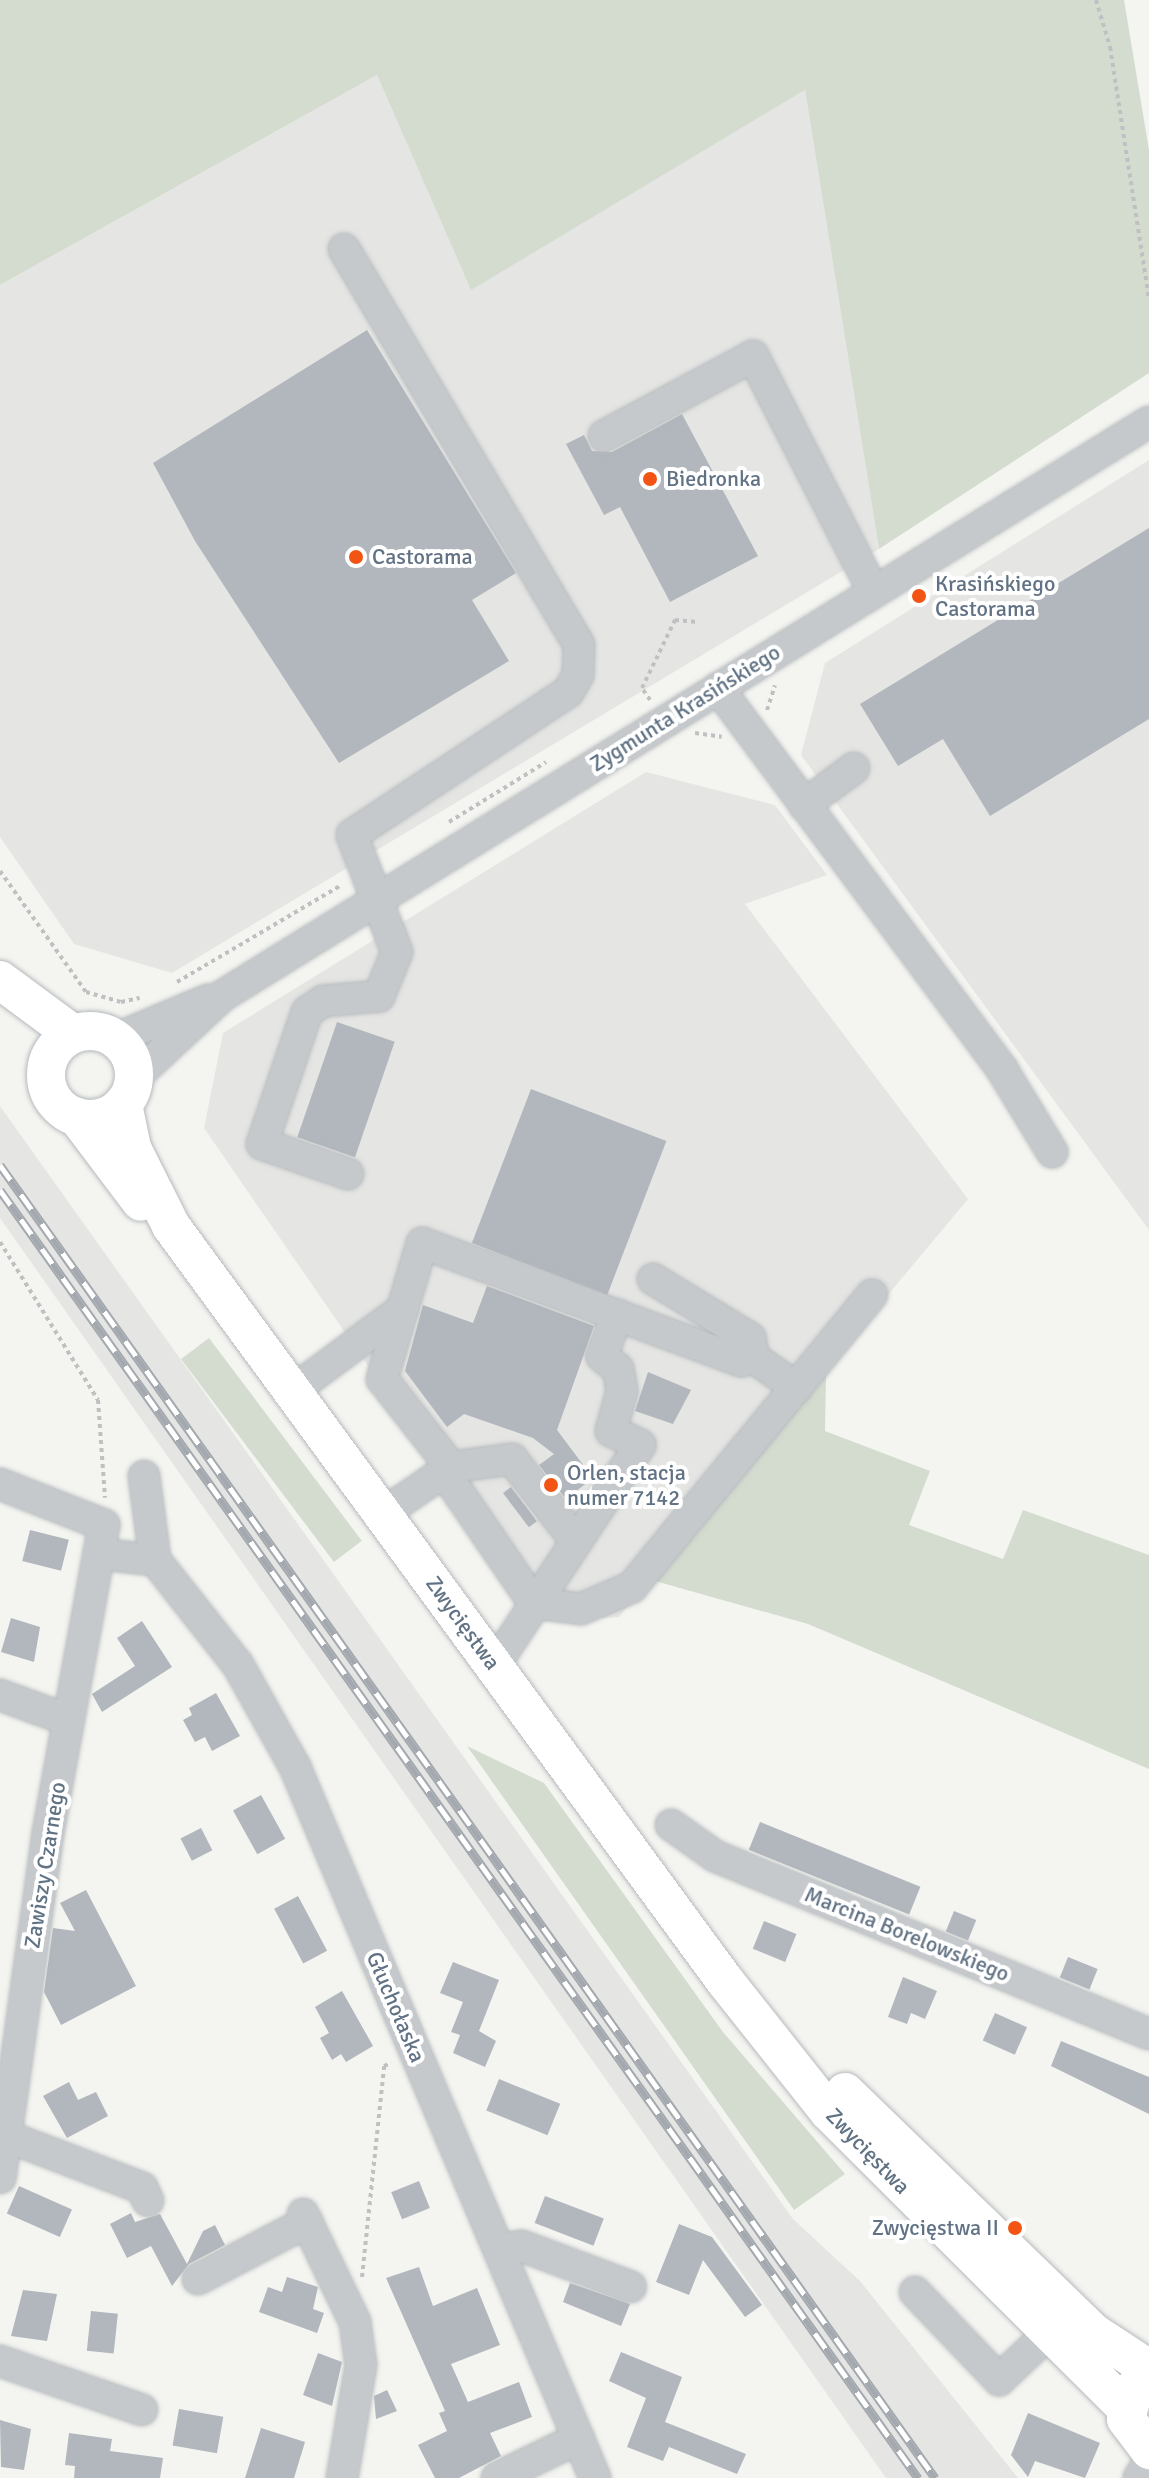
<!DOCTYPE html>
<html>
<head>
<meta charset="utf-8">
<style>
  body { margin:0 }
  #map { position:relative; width:1149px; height:2478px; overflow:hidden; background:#f4f5f0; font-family:Signika,sans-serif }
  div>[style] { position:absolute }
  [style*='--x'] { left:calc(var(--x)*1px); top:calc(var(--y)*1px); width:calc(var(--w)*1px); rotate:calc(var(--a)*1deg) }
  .built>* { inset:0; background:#e5e6e3 }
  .green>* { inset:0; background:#d4dcd0; transform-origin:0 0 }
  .building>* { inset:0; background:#b1b7bd; transform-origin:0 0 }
  .path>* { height:4px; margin-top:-2px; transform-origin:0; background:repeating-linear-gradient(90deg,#bfc0c2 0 4px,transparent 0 8px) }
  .roads { filter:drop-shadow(0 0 2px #b6babe) drop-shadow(0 0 2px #b6babe) }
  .minor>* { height:30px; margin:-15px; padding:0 15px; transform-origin:15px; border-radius:15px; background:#c6c9cc }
  .major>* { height:38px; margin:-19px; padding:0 19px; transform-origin:19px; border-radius:19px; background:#fff }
  .major>.ring { margin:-19px; padding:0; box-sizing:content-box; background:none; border:38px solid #fff; border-radius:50% }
  .rail>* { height:9px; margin-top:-4.5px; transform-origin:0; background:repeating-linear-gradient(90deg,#fff 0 18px,#a3a9af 0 36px); box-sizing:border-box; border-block:2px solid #a3a9af }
  .dots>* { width:22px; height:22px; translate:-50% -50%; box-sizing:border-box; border:4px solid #fff; border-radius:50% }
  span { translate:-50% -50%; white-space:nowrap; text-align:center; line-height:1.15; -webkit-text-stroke:8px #fff; paint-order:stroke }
  .poi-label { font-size:22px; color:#617284 }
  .left { translate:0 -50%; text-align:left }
  .right { translate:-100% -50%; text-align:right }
  .street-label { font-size:22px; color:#617284 }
</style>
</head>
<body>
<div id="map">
  <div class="built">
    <div style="clip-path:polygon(377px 75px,471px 289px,805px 90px,879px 549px,172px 973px,74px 944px,0 837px,0 285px)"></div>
    <div style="clip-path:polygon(1149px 460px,1149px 1230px,801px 755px,825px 663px)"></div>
    <div style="clip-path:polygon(646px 772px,775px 805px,827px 875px,745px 904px,968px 1199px,619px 1617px,544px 1621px,204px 1128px,223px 1033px)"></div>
    <div style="clip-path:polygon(0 1106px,793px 2219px,860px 2281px,1018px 2478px,886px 2478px,0 1218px)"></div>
  </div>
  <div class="green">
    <div style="clip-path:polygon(0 0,1124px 0,1149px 150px,1149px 373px,879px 549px,805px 90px,471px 290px,377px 75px,0 285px)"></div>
    <div style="left:209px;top:1338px;width:254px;height:35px;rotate:53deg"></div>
    <div style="clip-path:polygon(826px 1372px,825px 1431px,930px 1471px,909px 1525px,1003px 1559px,1023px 1510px,1149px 1555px,1149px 1769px,808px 1624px,655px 1581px)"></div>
    <div style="clip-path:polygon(467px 1746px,544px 1783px,723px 2032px,845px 2174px,794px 2210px)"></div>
  </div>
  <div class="building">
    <div style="clip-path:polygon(367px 330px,516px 573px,472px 600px,509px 661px,339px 763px,195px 541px,153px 463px)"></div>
    <div style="clip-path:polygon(682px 414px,758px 556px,670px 602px,620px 507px,604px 515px,566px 444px,584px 435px,592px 451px,612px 452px)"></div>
    <div style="clip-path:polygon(1149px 528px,1149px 719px,990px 816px,943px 739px,898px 766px,860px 704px)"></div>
    <div style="left:337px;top:1022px;width:61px;height:122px;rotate:19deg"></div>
    <div style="left:531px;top:1089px;width:145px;height:165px;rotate:21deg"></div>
    <div style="clip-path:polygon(487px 1286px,594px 1326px,557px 1430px,593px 1478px,566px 1499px,539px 1465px,554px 1454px,533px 1438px,464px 1414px,447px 1427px,405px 1371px,423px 1305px,473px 1323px)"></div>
    <div style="clip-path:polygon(648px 1372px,691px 1390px,673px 1424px,635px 1411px)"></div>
    <div style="left:511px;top:1487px;width:43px;height:10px;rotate:53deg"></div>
    <div style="left:30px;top:1530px;width:40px;height:32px;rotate:14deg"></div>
    <div style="clip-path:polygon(11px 1618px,40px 1627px,34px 1662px,1px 1652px)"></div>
    <div style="clip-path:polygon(142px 1621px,172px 1667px,102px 1712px,92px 1694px,135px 1666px,117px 1638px)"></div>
    <div style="clip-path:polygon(216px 1693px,240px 1736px,212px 1751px,205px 1737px,195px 1742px,183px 1720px,192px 1715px,189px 1708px)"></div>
    <div style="left:261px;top:1795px;width:50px;height:32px;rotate:61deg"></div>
    <div style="left:760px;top:1822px;width:173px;height:30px;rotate:22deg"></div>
    <div style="left:201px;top:1828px;width:25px;height:23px;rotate:63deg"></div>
    <div style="clip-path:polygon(86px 1890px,136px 1986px,61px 2025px,44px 1992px,53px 1928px,75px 1931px,60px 1903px)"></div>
    <div style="left:298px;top:1896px;width:62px;height:27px;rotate:62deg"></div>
    <div style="left:954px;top:1911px;width:24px;height:22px;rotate:22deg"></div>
    <div style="left:764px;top:1921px;width:35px;height:30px;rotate:22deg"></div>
    <div style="left:1068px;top:1957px;width:32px;height:22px;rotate:22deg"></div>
    <div style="clip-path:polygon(453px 1962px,499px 1980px,479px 2031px,496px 2041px,485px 2067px,453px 2053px,460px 2035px,451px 2032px,463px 2002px,440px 1993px)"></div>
    <div style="clip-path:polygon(903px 1977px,937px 1991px,925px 2019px,911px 2013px,907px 2024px,888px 2017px)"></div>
    <div style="clip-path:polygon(342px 1991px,373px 2046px,346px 2062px,341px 2054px,332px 2060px,320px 2038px,329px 2033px,315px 2007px)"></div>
    <div style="left:995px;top:2013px;width:35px;height:30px;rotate:24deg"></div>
    <div style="clip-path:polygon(1061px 2041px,1149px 2077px,1149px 2114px,1051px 2066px)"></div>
    <div style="left:499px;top:2079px;width:66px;height:34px;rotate:22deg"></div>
    <div style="clip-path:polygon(69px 2082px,78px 2100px,96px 2092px,108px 2116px,67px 2138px,43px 2096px)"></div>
    <div style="left:419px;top:2181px;width:29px;height:30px;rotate:68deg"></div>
    <div style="left:19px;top:2186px;width:58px;height:30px;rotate:24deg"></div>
    <div style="left:545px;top:2196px;width:63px;height:29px;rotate:21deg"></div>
    <div style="clip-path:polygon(131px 2213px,135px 2222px,160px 2214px,187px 2264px,203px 2231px,215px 2225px,225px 2245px,189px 2264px,172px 2286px,151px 2246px,127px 2258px,110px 2224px)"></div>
    <div style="clip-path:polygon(679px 2224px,712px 2237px,762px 2305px,745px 2317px,703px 2260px,689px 2295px,656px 2282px)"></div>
    <div style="clip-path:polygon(419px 2267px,433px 2306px,477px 2288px,500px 2345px,451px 2364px,468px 2402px,519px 2382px,532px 2417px,490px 2433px,501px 2456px,459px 2478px,435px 2478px,418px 2445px,447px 2431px,439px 2413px,445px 2411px,386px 2278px)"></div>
    <div style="clip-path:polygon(287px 2277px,318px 2287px,313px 2309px,324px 2313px,317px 2333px,259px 2312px,268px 2287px,282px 2292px)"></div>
    <div style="clip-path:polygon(570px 2283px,630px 2304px,621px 2326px,563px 2302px)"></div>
    <div style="clip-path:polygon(23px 2290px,57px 2294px,47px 2341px,11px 2336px)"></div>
    <div style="left:91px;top:2311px;width:27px;height:40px;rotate:6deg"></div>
    <div style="clip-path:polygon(621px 2352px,682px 2377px,665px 2422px,746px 2454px,737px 2474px,669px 2447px,663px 2461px,627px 2447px,646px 2398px,609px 2381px)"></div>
    <div style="clip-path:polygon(318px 2353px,342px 2362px,332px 2406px,303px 2395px)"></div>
    <div style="clip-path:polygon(387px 2390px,397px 2411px,376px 2419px,374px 2396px)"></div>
    <div style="left:179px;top:2409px;width:45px;height:37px;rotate:10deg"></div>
    <div style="clip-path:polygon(1028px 2413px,1100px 2443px,1085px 2478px,1035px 2461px,1028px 2477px,1011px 2455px)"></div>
    <div style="clip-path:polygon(0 2420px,31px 2429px,24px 2470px,1px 2467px)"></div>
    <div style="clip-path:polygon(261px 2428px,305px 2442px,294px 2478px,245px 2478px)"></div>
    <div style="clip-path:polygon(69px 2433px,112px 2439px,110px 2451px,163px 2458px,160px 2478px,74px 2478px,75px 2466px,65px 2465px)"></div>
  </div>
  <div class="path">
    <div style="--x:1096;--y:0;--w:49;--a:73.4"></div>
    <div style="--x:1110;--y:47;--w:254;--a:81.2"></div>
    <div style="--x:650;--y:700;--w:14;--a:-124"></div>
    <div style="--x:642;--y:688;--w:76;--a:-64.1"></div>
    <div style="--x:675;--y:620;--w:23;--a:5"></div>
    <div style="--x:767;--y:710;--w:26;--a:-72"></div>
    <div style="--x:695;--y:733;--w:27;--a:8"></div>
    <div style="--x:449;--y:822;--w:114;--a:-31.7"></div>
    <div style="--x:0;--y:871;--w:148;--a:54.6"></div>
    <div style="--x:86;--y:992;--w:36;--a:16"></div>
    <div style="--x:121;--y:1002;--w:19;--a:-12"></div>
    <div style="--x:177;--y:982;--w:191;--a:-30.5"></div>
    <div style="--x:0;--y:1242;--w:186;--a:58.2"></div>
    <div style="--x:98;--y:1400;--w:98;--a:85.9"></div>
    <div style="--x:362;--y:2277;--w:212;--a:-84"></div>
    <div style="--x:384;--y:2066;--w:8;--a:-23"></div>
  </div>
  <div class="roads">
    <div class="minor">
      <div style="--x:344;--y:249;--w:460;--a:59.3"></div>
      <div style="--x:579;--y:645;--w:30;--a:92"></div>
      <div style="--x:578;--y:675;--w:20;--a:120"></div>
      <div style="--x:568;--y:692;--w:259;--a:146.5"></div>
      <div style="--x:352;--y:835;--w:125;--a:69"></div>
      <div style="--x:397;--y:952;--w:48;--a:112.2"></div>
      <div style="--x:379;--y:996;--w:56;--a:174.9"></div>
      <div style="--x:323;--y:1001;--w:19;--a:145"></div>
      <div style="--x:307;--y:1012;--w:139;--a:108.8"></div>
      <div style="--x:262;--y:1144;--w:91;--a:19.2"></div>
      <div style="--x:604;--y:436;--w:169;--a:-28.2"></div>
      <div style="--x:753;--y:356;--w:265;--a:62.9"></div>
      <div style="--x:718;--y:688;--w:477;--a:53.3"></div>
      <div style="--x:1003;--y:1071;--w:95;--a:58.8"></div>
      <div style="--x:804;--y:805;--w:62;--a:-36.5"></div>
      <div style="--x:115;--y:1039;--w:101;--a:-22.8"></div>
      <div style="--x:134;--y:1078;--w:120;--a:-43"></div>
      <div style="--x:222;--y:996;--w:1090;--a:-31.77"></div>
      <div style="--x:653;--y:1279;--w:114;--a:31.3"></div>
      <div style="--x:750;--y:1338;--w:20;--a:79"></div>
      <div style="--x:754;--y:1358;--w:52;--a:34.9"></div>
      <div style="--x:754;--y:1358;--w:13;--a:167"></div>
      <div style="--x:741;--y:1361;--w:340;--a:-159.7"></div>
      <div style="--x:422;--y:1243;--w:142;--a:106.4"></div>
      <div style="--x:382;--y:1379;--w:112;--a:51.9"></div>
      <div style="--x:451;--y:1467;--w:15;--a:90"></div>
      <div style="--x:451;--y:1482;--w:147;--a:55.6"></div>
      <div style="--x:534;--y:1603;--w:47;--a:7.3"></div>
      <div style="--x:581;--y:1609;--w:56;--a:-23.3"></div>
      <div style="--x:632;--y:1587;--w:378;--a:-50.6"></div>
      <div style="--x:294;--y:1390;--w:136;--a:-36.6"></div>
      <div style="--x:144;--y:1476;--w:85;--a:82.5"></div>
      <div style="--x:155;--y:1560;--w:134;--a:51.7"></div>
      <div style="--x:238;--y:1665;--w:117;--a:60.8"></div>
      <div style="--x:295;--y:1767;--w:772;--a:67.12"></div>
      <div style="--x:0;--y:1484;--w:112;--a:21.5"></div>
      <div style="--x:104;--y:1525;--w:313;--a:100.3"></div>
      <div style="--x:48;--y:1833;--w:348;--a:97.9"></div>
      <div style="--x:384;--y:1513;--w:81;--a:-34.5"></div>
      <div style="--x:451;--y:1467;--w:62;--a:-7.5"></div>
      <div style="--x:512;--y:1459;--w:104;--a:52"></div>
      <div style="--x:99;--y:1554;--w:56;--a:6.1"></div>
      <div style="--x:494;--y:1666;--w:265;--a:-56.5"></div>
      <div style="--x:640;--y:1445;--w:32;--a:-154"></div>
      <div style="--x:611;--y:1431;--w:41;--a:-74.6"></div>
      <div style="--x:622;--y:1391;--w:22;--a:-100"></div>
      <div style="--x:618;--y:1369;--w:21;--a:-141"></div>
      <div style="--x:602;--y:1356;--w:44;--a:-69.9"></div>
      <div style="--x:0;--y:1695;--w:72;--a:20.2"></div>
      <div style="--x:671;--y:1825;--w:54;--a:35.2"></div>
      <div style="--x:715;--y:1856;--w:469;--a:22.3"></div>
      <div style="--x:6;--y:2136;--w:146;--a:20.9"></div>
      <div style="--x:142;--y:2188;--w:14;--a:65"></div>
      <div style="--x:303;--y:2214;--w:120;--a:64.3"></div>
      <div style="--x:355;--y:2322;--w:43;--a:82.1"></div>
      <div style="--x:361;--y:2365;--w:115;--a:99.5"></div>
      <div style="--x:499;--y:2249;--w:23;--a:-7"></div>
      <div style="--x:522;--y:2246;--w:116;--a:20.6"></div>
      <div style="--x:198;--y:2279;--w:123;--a:-27.6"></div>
      <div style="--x:915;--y:2292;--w:122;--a:46.3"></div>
      <div style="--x:999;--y:2380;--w:69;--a:-43.2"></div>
      <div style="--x:0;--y:2361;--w:150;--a:19"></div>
      <div style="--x:497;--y:2478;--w:91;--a:-26"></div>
      <div style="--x:1139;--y:2478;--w:19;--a:-58"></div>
    </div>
    <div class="major">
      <div style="--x:0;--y:980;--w:91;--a:36.5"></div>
      <div class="ring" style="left:46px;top:1031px;width:50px;height:50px"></div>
      <div style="--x:123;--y:1104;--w:45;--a:78.4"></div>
      <div style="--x:132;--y:1148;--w:87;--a:63.4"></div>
      <div style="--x:171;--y:1226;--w:936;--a:53.73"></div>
      <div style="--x:725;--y:1981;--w:167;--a:51.6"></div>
      <div style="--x:829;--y:2112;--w:419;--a:44.9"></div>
      <div style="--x:77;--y:1117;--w:106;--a:53"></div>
      <div style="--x:845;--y:2092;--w:347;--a:44.1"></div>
      <div style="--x:1094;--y:2333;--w:66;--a:33.2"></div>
      <div style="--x:1135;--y:2387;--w:33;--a:106"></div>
      <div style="--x:1126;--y:2419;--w:39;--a:53"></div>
    </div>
  </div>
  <div class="rail">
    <div style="--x:0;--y:1165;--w:1612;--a:54.54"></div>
    <div style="--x:0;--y:1190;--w:1582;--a:54.52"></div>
  </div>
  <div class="dots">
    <div style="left:650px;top:479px;background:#f25413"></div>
    <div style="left:356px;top:557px;background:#f25413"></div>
    <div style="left:919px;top:596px;background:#f25413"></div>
    <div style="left:551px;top:1485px;background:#f25413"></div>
    <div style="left:1015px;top:2228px;background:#f25413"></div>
  </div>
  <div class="poi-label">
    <span class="left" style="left:666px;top:479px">Biedronka</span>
    <span class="left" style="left:372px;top:557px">Castorama</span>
    <span class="left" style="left:935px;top:596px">Krasińskiego<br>Castorama</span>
    <span class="left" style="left:567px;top:1485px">Orlen, stacja<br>numer 7142</span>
    <span class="right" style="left:999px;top:2228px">Zwycięstwa II</span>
  </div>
  <div class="street-label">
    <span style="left:685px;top:708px;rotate:-32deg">Zygmunta Krasińskiego</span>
    <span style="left:463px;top:1623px;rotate:54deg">Zwycięstwa</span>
    <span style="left:45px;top:1865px;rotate:-81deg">Zawiszy Czarnego</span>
    <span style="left:907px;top:1934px;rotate:22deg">Marcina Borelowskiego</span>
    <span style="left:396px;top:2007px;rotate:67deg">Głuchołaska</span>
    <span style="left:868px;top:2151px;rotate:46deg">Zwycięstwa</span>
  </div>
</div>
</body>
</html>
